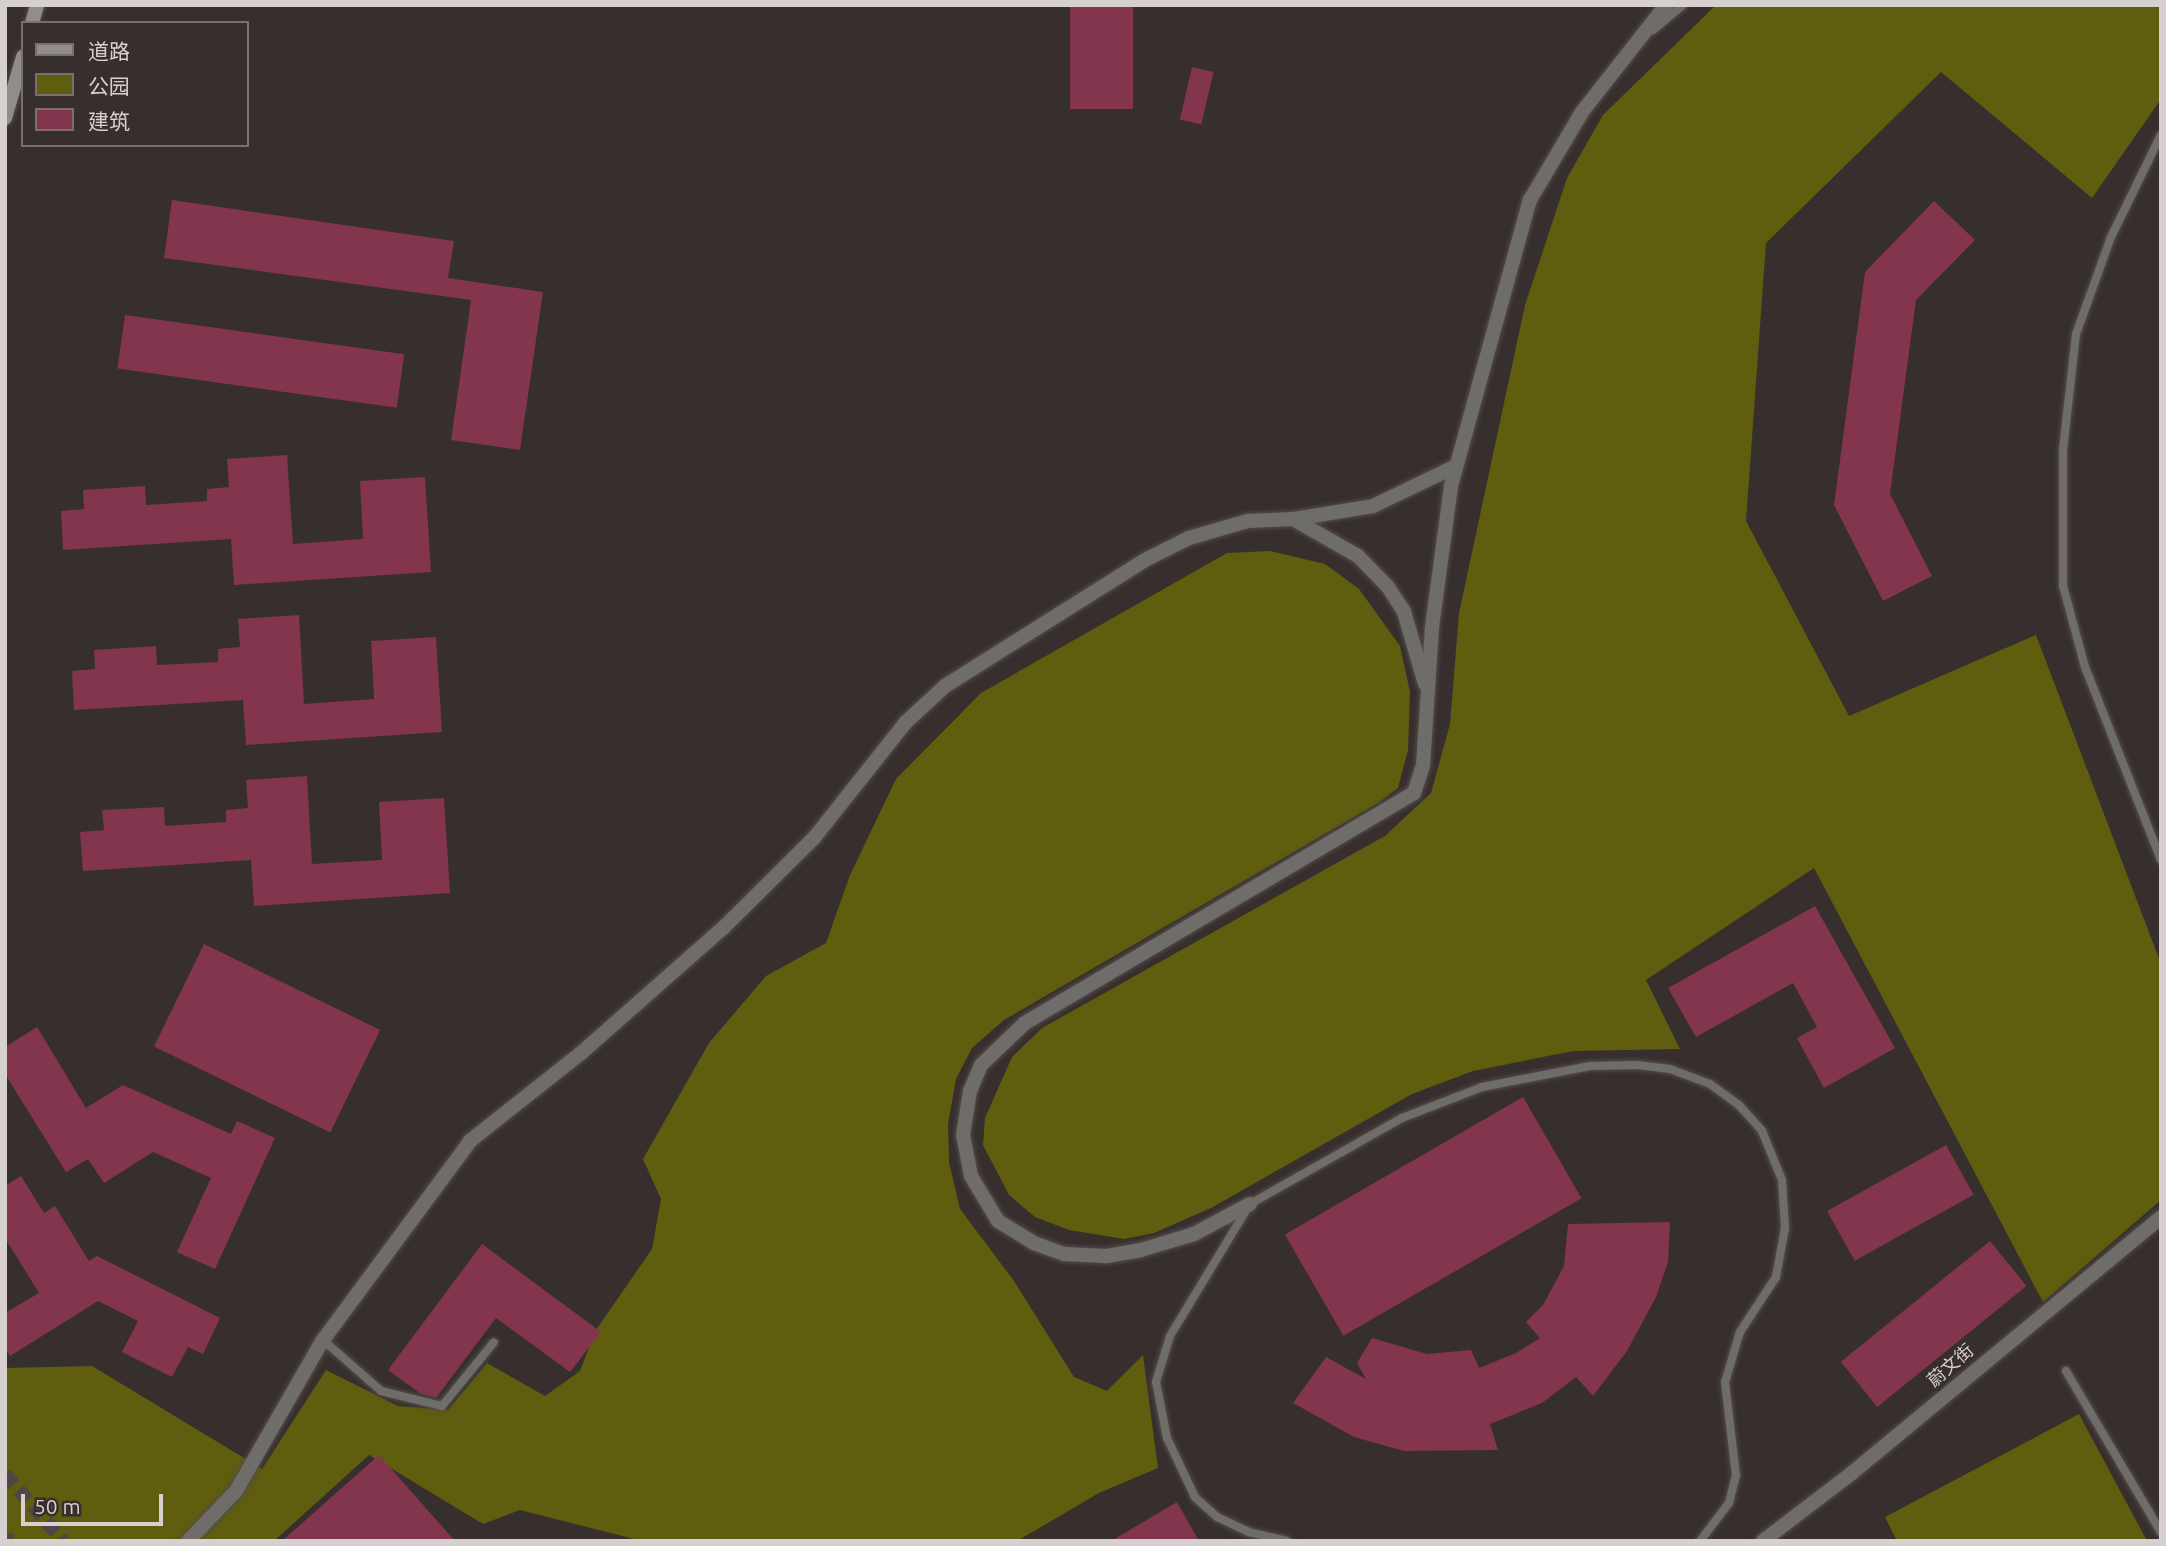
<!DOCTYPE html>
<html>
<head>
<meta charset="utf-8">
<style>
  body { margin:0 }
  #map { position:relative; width:2166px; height:1546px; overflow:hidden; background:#372f2d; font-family:Ubuntu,"Noto Sans SC",sans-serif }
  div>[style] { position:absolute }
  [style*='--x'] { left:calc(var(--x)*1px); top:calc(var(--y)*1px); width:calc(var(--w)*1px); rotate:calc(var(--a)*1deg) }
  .green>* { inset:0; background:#5f5d0e }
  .building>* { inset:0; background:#82354d; transform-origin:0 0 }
  .secondary-tunnel>* { height:14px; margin-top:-7px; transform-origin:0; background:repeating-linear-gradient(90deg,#4f4745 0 14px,transparent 0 21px) }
  .roads { filter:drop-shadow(0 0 2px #544c4a) drop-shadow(0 0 2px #544c4a) }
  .lane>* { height:8px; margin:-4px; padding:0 4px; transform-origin:4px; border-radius:4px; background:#6f6d6a }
  .street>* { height:14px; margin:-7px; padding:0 7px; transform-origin:7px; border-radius:7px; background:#6f6d6a }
  .secondary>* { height:14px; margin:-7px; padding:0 7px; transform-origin:7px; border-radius:7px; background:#918d89 }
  span { translate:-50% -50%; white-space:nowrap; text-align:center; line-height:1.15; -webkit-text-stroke:6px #372f2d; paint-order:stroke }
  .street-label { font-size:18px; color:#d6d1cf }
  .frame { position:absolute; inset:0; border:7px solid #d6d1cf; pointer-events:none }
  .legend { position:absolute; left:21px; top:21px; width:228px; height:126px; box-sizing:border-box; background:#372f2d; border:2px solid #77706e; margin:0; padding:9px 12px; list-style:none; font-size:21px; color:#d6d1cf }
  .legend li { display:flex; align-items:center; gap:14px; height:35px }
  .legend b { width:35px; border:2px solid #77706e }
  .scale { position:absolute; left:21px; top:1494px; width:142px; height:32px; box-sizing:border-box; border:4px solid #d6d1cf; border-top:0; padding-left:9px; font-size:21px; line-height:24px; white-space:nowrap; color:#d6d1cf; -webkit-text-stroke:5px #372f2d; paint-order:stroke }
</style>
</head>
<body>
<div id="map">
  <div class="green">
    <div style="clip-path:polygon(1716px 5px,2161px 5px,2161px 99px,2092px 198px,1941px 72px,1766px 243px,1746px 521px,1849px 716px,2036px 635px,2161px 964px,2161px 1200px,2043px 1302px,1814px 868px,1646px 980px,1680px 1049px,1573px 1051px,1473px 1071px,1412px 1094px,1211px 1208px,1154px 1233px,1124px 1239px,1069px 1230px,1035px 1217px,1009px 1195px,983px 1145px,985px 1118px,1012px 1057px,1042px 1028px,1385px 836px,1431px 793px,1450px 724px,1459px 613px,1525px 305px,1567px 178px,1603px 115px)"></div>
    <div style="clip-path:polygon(1270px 551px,1325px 564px,1359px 589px,1400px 646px,1410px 692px,1408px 750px,1398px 788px,1378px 803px,1004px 1020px,972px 1048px,956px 1079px,948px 1124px,949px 1162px,960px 1209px,1014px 1281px,1074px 1377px,1107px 1391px,1143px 1355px,1158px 1468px,1099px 1493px,1017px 1541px,642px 1541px,520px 1510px,483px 1524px,369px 1455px,274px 1541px,5px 1541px,5px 1368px,92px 1366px,262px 1469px,326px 1370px,398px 1406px,448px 1410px,487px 1363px,545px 1396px,580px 1371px,596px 1330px,652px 1249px,661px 1199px,643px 1159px,709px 1043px,766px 976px,826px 943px,850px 875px,896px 779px,981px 693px,1227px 553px)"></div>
    <div style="clip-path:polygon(2079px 1414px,2147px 1541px,1897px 1541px,1885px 1517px)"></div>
  </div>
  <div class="building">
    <div style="left:1070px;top:5px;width:63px;height:104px"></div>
    <div style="left:1192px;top:67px;width:22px;height:54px;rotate:13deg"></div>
    <div style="clip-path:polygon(172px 200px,454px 241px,448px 278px,543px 292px,520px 450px,451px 440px,471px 300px,164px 258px)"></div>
    <div style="clip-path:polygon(1934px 201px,1975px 240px,1916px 300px,1890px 494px,1932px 576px,1883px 601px,1834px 505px,1865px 272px)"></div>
    <div style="left:125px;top:315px;width:282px;height:54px;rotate:8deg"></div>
    <div style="clip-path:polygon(287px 455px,293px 544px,363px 539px,360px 481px,425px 477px,431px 572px,234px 585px,231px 539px,63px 550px,61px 511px,84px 509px,83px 490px,145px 486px,146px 505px,207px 501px,207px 489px,229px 487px,227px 459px)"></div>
    <div style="clip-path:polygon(299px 615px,304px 704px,374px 699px,371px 641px,436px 637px,442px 732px,246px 745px,243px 700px,74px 710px,72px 671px,95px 669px,94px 650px,156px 646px,157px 665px,218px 662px,218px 649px,240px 647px,238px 619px)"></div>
    <div style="clip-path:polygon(307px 776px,312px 864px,382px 860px,379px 802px,444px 798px,450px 893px,254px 906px,251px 860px,83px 871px,80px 832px,104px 830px,102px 810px,164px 807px,165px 826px,226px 822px,226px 810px,248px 808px,246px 780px)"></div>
    <div style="clip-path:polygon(1815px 906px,1895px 1048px,1824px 1088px,1797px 1038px,1817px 1027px,1793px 983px,1696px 1037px,1668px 988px)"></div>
    <div style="left:204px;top:944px;width:196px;height:114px;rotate:26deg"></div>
    <div style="clip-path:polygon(37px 1027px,86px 1108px,123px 1085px,231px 1134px,237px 1121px,275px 1138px,215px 1269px,177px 1252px,211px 1178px,153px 1152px,104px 1183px,88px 1159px,66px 1172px,5px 1074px,5px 1047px)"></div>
    <div style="left:1523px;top:1097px;width:117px;height:275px;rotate:60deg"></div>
    <div style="left:1946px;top:1145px;width:57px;height:136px;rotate:61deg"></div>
    <div style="clip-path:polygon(21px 1176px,44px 1213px,55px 1206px,89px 1261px,97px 1256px,220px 1318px,203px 1354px,188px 1347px,172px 1377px,122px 1352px,138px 1321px,98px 1301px,10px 1356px,5px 1348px,5px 1313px,39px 1293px,5px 1238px,5px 1186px)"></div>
    <div style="clip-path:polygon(1670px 1222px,1668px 1262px,1656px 1297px,1627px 1351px,1593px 1396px,1576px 1377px,1542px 1403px,1490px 1424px,1498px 1450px,1404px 1451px,1354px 1437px,1293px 1403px,1326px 1357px,1366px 1379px,1357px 1363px,1372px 1338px,1427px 1354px,1471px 1350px,1479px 1368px,1516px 1353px,1540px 1338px,1526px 1322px,1543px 1305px,1564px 1266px,1568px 1224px)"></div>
    <div style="left:1990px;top:1241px;width:58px;height:192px;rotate:51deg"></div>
    <div style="clip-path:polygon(482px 1244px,601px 1332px,570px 1372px,496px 1318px,436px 1398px,421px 1394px,388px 1370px)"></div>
    <div style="clip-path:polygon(379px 1455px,455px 1541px,282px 1541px)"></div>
    <div style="clip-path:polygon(1177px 1502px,1199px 1541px,1111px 1541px)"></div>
  </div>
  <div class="secondary-tunnel">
    <div style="--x:5;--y:1474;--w:89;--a:49.1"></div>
    <div style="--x:5;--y:1536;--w:7;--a:45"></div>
  </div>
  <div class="roads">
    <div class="lane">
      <div style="--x:1653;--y:30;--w:39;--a:-40"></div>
      <div style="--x:2161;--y:135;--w:114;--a:116.1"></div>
      <div style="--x:2111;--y:237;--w:103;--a:109.8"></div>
      <div style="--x:2076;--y:334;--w:116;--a:96.4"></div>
      <div style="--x:2063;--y:449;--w:137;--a:90"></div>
      <div style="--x:2063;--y:586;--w:84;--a:74.8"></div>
      <div style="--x:2085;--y:667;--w:207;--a:68.5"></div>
      <div style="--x:323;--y:1340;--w:77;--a:41.3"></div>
      <div style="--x:381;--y:1391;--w:63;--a:13.8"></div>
      <div style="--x:442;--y:1406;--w:82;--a:-50.9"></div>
      <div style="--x:2066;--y:1371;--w:187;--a:59.5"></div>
      <div style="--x:1287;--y:1541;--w:39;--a:-167"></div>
      <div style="--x:1249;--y:1532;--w:35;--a:-155"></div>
      <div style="--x:1217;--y:1517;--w:30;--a:-138"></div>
      <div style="--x:1195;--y:1497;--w:65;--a:-115.4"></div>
      <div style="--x:1167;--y:1438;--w:57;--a:-101.1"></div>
      <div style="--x:1156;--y:1382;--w:48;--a:-73.1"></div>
      <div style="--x:1170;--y:1336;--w:154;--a:-58.8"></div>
      <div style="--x:1250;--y:1204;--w:175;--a:-29.5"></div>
      <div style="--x:1402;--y:1118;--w:86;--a:-21.2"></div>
      <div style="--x:1482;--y:1087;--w:110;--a:-11"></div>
      <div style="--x:1590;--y:1066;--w:47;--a:-1.2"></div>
      <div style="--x:1637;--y:1065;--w:33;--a:7"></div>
      <div style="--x:1670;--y:1069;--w:43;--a:20.6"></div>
      <div style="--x:1710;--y:1084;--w:34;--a:36"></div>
      <div style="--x:1738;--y:1104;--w:36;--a:48"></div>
      <div style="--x:1762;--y:1131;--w:53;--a:67.8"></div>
      <div style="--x:1782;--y:1180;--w:48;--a:86.4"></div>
      <div style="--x:1785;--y:1228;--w:50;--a:100.4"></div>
      <div style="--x:1776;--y:1277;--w:66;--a:123.2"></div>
      <div style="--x:1740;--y:1332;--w:52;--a:106.7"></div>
      <div style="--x:1725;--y:1382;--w:94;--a:83.3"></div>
      <div style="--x:1736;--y:1475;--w:29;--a:104"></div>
      <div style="--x:1729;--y:1503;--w:48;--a:127.3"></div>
    </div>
    <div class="street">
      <div style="--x:1294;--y:519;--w:80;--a:-9.3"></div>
      <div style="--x:1373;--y:506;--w:92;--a:-25.7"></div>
      <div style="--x:1250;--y:1204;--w:64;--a:151.8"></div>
      <div style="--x:1194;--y:1234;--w:55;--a:163.2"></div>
      <div style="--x:1141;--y:1250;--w:36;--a:170"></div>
      <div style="--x:1106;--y:1256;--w:42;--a:-177.3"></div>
      <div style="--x:1064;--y:1254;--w:32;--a:-160"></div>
      <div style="--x:1034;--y:1243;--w:42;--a:-148.6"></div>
      <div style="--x:998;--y:1221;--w:52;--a:-121"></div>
      <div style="--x:971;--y:1176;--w:42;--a:-101"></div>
      <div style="--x:963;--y:1135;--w:45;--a:-81"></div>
      <div style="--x:970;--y:1091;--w:28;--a:-67"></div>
      <div style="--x:981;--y:1065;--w:61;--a:-43.7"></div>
      <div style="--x:1025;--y:1023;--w:452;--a:-30.6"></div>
      <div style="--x:1414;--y:793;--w:28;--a:-72"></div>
      <div style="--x:1423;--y:766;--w:139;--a:-86.3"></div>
      <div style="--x:1432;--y:627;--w:142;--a:-82.3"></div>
      <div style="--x:1451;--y:486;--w:297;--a:-74.6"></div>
      <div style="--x:1530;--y:200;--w:102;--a:-59.4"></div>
      <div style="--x:1582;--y:112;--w:136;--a:-51.9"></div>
      <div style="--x:188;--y:1541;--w:69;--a:-46.2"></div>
      <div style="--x:236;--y:1491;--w:174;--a:-60.1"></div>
      <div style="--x:323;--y:1340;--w:247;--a:-53.5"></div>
      <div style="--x:470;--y:1141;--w:142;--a:-38.4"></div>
      <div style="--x:581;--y:1053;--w:189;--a:-41.4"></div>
      <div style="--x:723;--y:928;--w:128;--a:-44.7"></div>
      <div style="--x:814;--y:838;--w:147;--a:-51.6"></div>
      <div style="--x:905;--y:723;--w:54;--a:-42.8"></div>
      <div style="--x:945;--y:686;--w:236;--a:-32.2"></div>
      <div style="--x:1145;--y:560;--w:49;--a:-26.6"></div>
      <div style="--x:1189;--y:538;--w:61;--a:-16.1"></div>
      <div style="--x:1248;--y:521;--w:45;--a:-2.5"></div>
      <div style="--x:1293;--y:519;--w:75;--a:29.6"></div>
      <div style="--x:1358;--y:556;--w:43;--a:45.9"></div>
      <div style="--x:1388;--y:587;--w:30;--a:57"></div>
      <div style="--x:1404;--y:612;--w:75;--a:73.7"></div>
      <div style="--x:1763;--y:1541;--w:112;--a:-37.4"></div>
      <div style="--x:1852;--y:1473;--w:401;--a:-39.6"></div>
    </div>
    <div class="secondary">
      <div style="--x:32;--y:23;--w:19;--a:-74"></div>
      <div style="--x:5;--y:118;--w:64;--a:-73.6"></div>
    </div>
  </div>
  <div class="street-label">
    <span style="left:1950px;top:1365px;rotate:-41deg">蔚文街</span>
  </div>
  <div class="frame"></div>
  <ul class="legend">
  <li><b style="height:9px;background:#918d89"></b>道路</li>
  <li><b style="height:19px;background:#5f5d0e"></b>公园</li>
  <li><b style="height:19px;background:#82354d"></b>建筑</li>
  </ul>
  <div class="scale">50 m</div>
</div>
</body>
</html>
